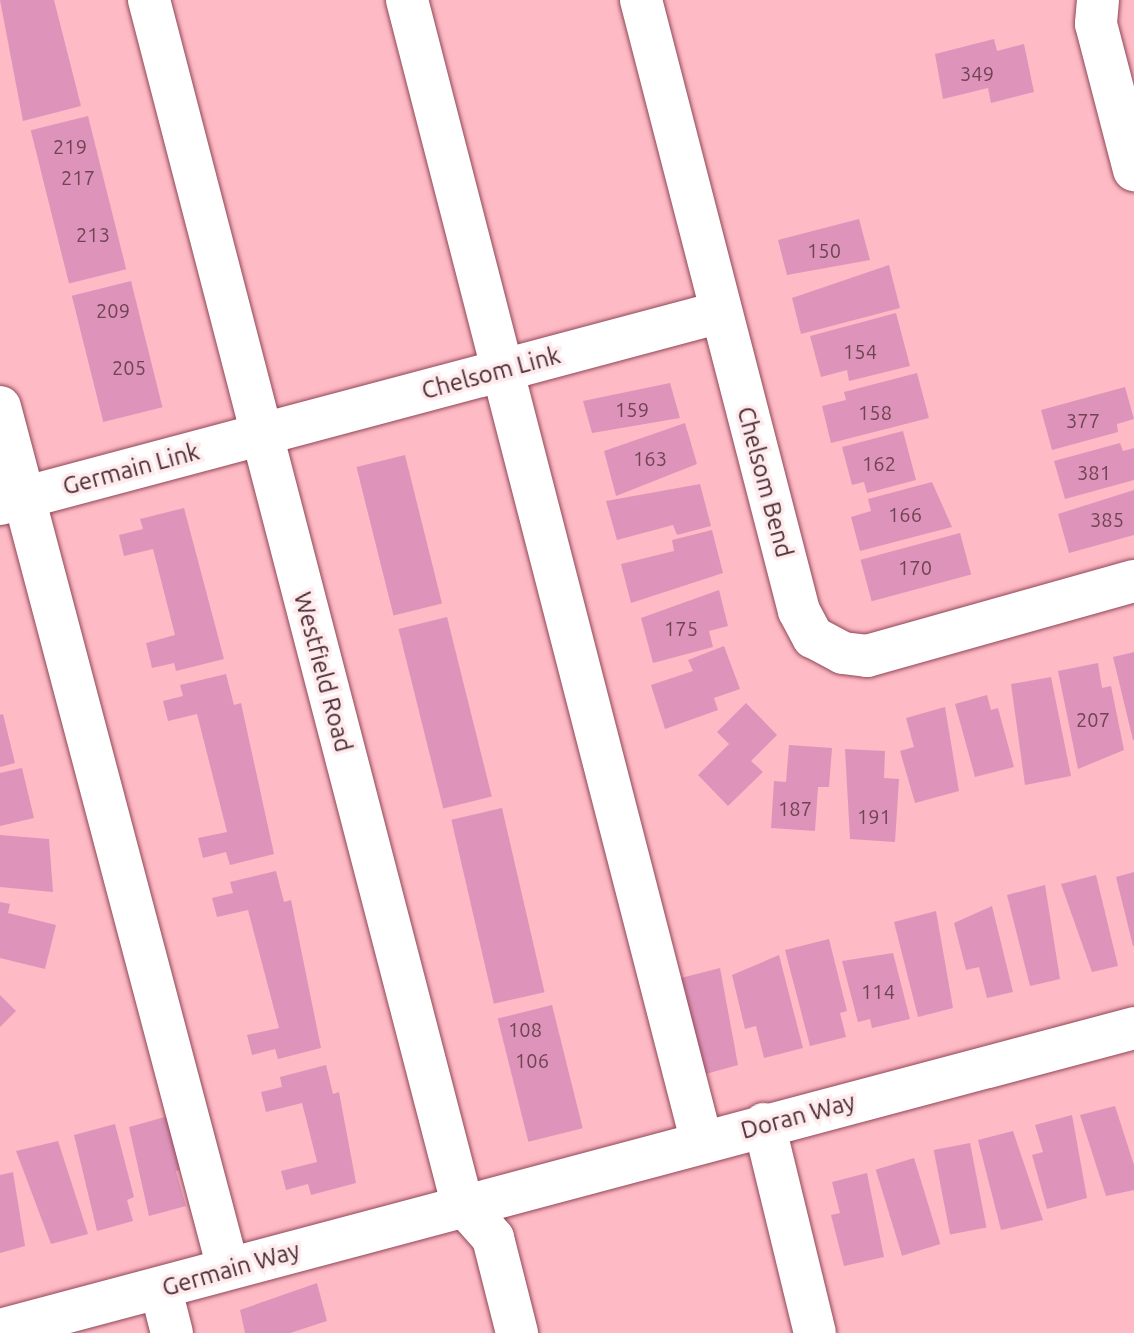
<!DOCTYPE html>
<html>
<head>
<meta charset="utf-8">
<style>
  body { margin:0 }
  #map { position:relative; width:1134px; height:1333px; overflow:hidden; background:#febac5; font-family:Ubuntu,sans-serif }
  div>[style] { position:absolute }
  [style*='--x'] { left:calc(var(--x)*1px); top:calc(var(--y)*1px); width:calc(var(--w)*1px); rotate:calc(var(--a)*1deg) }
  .building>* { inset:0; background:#de94ba; transform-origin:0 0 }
  .roads { filter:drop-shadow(0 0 2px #914757) drop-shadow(0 0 2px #914757) }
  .minor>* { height:42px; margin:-21px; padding:0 21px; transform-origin:21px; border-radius:21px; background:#fff }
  span { translate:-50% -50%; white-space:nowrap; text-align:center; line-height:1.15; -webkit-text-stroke:7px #fdebed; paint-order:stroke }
  .number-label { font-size:20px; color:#704452 }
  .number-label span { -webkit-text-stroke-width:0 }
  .street-label { font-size:24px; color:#4b2a30 }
</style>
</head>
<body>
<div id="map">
  <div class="building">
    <div style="clip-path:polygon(0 0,54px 0,81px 106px,23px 121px)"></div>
    <div style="clip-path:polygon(994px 39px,997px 51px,1024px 44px,1034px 92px,991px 103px,988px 88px,943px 99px,935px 54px)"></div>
    <div style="left:88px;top:116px;width:158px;height:59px;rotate:76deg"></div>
    <div style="clip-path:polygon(859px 219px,870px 260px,787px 275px,778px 240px)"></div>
    <div style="clip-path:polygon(889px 265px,900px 308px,801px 334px,792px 298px)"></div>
    <div style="left:131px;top:281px;width:130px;height:61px;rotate:76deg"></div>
    <div style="clip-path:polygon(896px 313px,910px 366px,849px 381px,847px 370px,821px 377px,810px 336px)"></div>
    <div style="clip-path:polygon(917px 373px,929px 418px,831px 443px,822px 406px,846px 400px,844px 392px)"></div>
    <div style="clip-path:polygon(670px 383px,680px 418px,592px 433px,583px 401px)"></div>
    <div style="clip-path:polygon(1125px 387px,1134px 419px,1117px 424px,1118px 432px,1052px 450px,1041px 410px)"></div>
    <div style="clip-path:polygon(685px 423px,697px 464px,616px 496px,604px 451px)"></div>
    <div style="clip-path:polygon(903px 431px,916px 480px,867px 493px,864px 482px,852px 485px,842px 447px)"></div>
    <div style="clip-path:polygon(1120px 443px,1123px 451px,1134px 448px,1134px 480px,1065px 499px,1054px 461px)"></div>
    <div style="left:405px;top:455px;width:153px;height:50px;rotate:76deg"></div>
    <div style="clip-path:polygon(932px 482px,952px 527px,860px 551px,851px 517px,871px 511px,868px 499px)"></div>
    <div style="clip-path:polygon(700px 484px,711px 526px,677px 535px,673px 525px,617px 540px,606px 501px)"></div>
    <div style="clip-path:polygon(1134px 490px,1134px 535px,1069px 553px,1058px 514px)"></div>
    <div style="clip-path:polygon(184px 508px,224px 659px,176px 671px,174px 663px,152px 668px,146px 643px,175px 635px,153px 549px,124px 556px,119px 535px,143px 529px,140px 519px)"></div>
    <div style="clip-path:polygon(712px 530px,723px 573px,631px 603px,621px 564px,674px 551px,672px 540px)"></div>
    <div style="left:960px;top:533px;width:43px;height:103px;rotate:75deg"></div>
    <div style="clip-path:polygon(719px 590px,728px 626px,709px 631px,713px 647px,653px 663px,641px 618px)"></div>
    <div style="left:447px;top:617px;width:185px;height:50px;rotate:76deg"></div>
    <div style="clip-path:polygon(724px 646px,740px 689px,714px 698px,718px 710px,665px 729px,651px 685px,693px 671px,688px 660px)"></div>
    <div style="clip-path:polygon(1134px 652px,1134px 740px,1133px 740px,1113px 657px)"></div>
    <div style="clip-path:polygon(1098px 663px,1102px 688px,1111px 686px,1124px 750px,1078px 769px,1058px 671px)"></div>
    <div style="clip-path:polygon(226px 674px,234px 705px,241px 703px,274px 854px,230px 865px,226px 852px,203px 858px,198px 838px,227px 832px,197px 714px,168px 721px,163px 701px,183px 696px,180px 685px)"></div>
    <div style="clip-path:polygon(1051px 677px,1071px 776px,1025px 785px,1011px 684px)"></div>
    <div style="clip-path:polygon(987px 695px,991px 710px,998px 708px,1014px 767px,975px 777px,955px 704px)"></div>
    <div style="clip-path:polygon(746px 703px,777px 735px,751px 761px,763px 772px,728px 806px,698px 775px,729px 744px,717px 732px)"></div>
    <div style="clip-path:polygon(945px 707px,959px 791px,915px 803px,900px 751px,914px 747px,906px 718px)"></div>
    <div style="clip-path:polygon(3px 714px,15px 763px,0 767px,0 715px)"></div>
    <div style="clip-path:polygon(789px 745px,832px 748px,829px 787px,818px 787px,815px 831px,771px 828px,774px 781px,786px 782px)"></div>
    <div style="clip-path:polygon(845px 749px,885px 751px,884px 778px,899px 779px,895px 842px,850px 839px)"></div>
    <div style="clip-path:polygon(22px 768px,34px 818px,0 826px,0 773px)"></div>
    <div style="left:502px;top:808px;width:189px;height:52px;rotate:77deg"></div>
    <div style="clip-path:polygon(0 835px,49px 839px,53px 892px,0 887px)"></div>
    <div style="clip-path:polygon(276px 871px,284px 902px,291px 900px,321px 1048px,278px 1059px,275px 1049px,252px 1055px,247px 1035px,279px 1028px,248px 910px,217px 917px,212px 898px,233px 893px,230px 882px)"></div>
    <div style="clip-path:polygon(1134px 872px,1134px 946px,1133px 946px,1116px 877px)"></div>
    <div style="clip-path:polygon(1096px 875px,1118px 966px,1092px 972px,1061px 884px)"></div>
    <div style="clip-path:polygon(1045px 885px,1060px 979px,1030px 986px,1007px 895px)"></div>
    <div style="clip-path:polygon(0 902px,10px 904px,8px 913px,56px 925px,45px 969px,0 958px)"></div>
    <div style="clip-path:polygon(992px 906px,1013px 992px,987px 998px,979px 967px,966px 970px,954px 923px)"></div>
    <div style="clip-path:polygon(936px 911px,953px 1008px,918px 1017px,894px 922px)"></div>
    <div style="clip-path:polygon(829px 939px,847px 1011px,840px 1013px,846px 1037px,810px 1046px,785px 950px)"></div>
    <div style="clip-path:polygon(893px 953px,910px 1019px,872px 1028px,870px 1019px,858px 1022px,842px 961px)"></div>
    <div style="clip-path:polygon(779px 955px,803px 1048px,764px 1058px,756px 1026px,745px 1029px,732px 975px)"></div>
    <div style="clip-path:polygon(720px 968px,738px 1065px,702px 1075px,677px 979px)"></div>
    <div style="clip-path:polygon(0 995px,16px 1011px,0 1027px)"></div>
    <div style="left:552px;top:1005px;width:127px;height:56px;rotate:76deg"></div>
    <div style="clip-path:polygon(326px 1065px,333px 1094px,339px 1092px,356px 1183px,311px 1195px,308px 1184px,286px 1190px,281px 1171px,317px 1162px,302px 1103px,266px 1112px,261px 1092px,282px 1087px,280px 1077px)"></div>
    <div style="clip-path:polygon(1115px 1106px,1134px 1165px,1134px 1190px,1106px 1196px,1080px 1115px)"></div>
    <div style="clip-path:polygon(172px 1115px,186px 1168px,176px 1171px,186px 1206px,149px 1216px,129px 1127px)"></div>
    <div style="clip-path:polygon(1072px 1115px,1087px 1198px,1047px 1209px,1032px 1155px,1043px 1152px,1035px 1125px)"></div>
    <div style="clip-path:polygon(115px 1124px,134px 1197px,127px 1200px,133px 1221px,97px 1231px,74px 1135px)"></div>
    <div style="clip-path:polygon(1013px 1131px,1043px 1220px,1001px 1230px,978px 1140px)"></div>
    <div style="clip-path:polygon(58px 1141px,88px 1234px,51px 1244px,16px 1151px)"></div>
    <div style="left:970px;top:1143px;width:86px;height:37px;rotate:79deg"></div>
    <div style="left:914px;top:1158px;width:90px;height:40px;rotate:73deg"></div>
    <div style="clip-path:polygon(13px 1172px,25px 1246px,0 1253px,0 1175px)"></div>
    <div style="clip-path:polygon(867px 1173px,884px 1257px,844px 1266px,831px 1215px,840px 1213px,832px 1182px)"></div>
    <div style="clip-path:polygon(317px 1283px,327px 1321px,290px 1333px,245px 1333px,240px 1310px)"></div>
  </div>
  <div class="roads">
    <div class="minor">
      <div style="--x:149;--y:0;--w:1243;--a:75.42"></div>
      <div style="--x:462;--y:1203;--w:47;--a:48.5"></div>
      <div style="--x:493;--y:1238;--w:98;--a:75.8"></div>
      <div style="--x:407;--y:0;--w:1180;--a:75.53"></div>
      <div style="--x:641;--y:0;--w:631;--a:75.5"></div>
      <div style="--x:799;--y:611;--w:30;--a:62"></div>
      <div style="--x:813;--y:637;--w:34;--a:28"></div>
      <div style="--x:843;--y:653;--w:24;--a:7"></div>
      <div style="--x:867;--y:656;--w:277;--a:-15.7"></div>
      <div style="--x:1098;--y:0;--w:24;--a:95"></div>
      <div style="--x:1096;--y:24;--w:151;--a:75.4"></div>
      <div style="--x:0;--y:407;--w:891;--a:75.17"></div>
      <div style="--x:0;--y:504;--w:746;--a:-14.91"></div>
      <div style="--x:764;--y:1124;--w:215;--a:76.3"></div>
      <div style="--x:161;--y:1290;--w:44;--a:75.7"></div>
      <div style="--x:0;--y:1330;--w:1174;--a:-14.91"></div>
    </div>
  </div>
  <div class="number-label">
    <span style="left:977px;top:73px">349</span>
    <span style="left:70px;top:146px">219</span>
    <span style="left:78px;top:177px">217</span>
    <span style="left:93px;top:234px">213</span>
    <span style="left:824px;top:250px">150</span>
    <span style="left:113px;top:310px">209</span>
    <span style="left:860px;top:351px">154</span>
    <span style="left:129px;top:367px">205</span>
    <span style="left:632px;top:409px">159</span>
    <span style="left:875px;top:412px">158</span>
    <span style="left:1083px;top:420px">377</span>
    <span style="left:650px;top:458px">163</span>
    <span style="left:879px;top:463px">162</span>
    <span style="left:1094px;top:472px">381</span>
    <span style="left:905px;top:514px">166</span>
    <span style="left:1107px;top:519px">385</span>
    <span style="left:915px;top:567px">170</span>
    <span style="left:681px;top:628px">175</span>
    <span style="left:1093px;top:719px">207</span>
    <span style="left:795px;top:808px">187</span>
    <span style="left:874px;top:816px">191</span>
    <span style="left:878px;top:991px">114</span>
    <span style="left:525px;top:1029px">108</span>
    <span style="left:532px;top:1060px">106</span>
  </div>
  <div class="street-label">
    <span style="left:491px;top:373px;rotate:-15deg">Chelsom Link</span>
    <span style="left:131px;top:469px;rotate:-15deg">Germain Link</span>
    <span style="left:765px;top:482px;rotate:75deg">Chelsom Bend</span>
    <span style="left:323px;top:672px;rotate:75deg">Westfield Road</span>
    <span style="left:798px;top:1116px;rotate:-15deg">Doran Way</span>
    <span style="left:231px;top:1269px;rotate:-16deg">Germain Way</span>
  </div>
</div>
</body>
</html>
